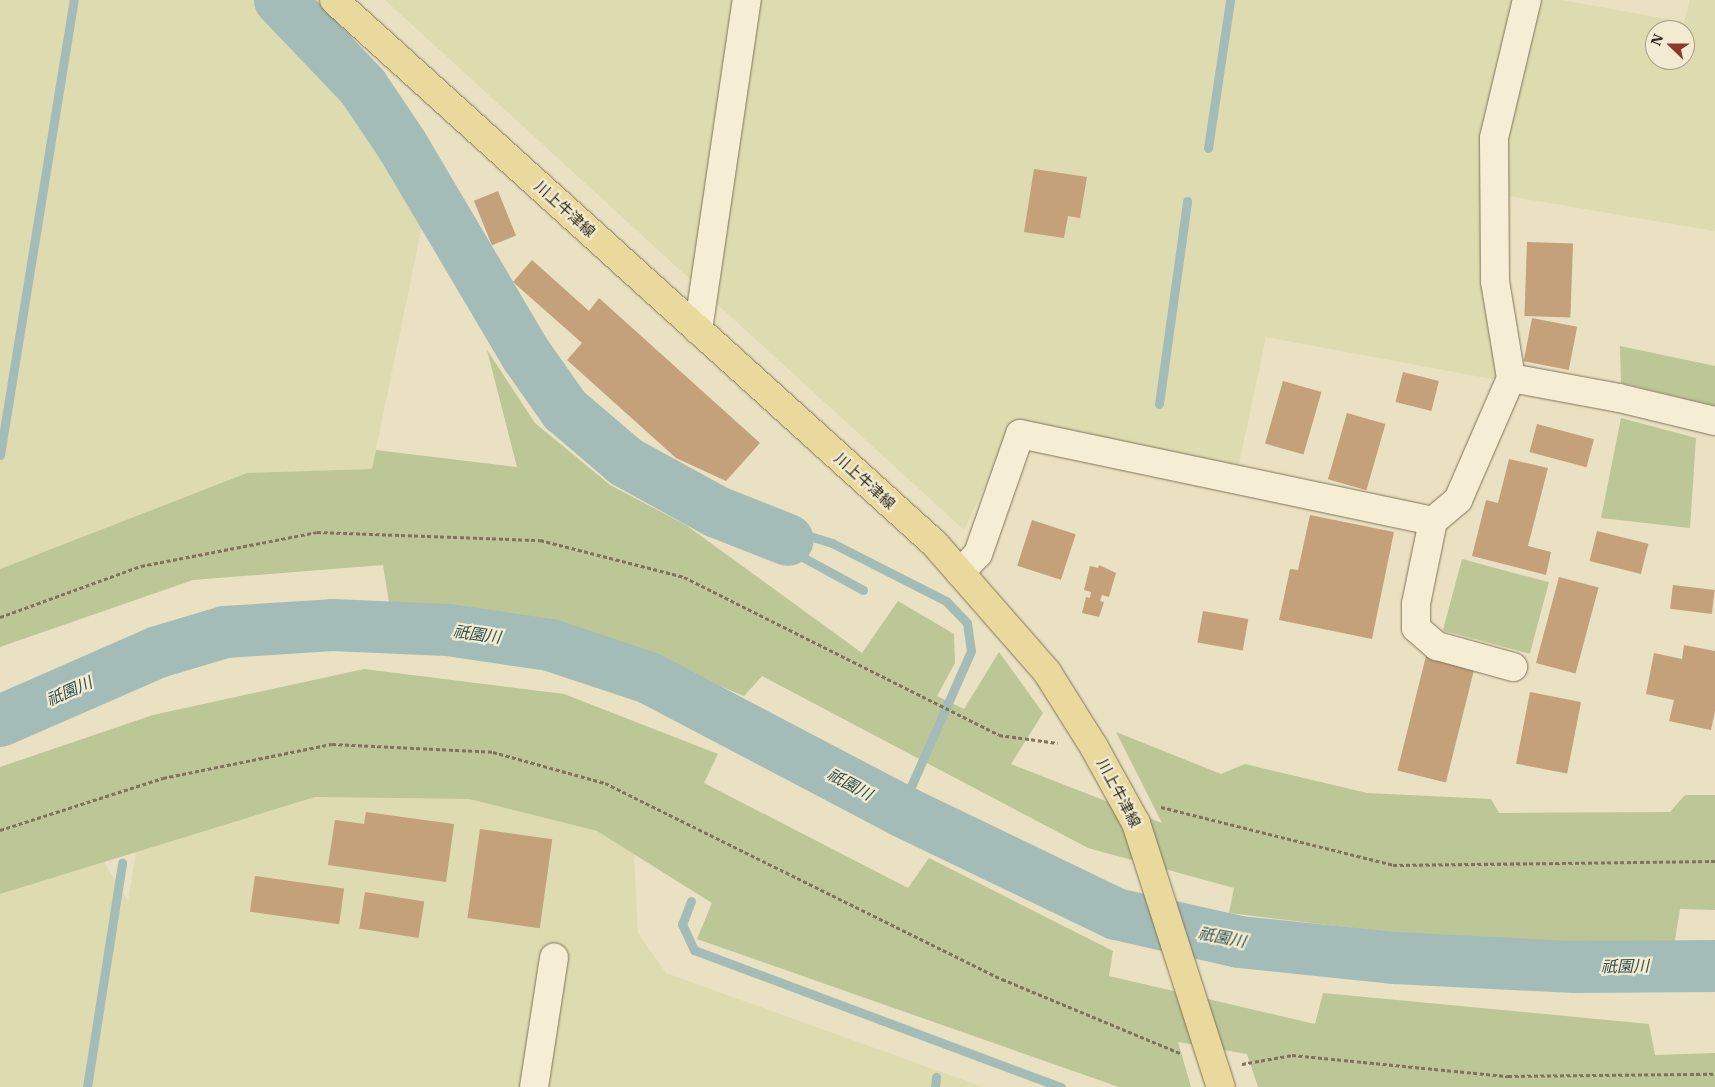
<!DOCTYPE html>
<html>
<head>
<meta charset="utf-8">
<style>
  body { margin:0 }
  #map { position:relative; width:1715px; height:1087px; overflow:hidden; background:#e9e1c2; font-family:"IBM Plex Serif","Noto Sans JP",serif }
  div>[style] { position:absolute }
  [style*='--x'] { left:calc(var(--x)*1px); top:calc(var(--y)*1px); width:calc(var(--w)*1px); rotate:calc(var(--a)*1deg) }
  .farmland>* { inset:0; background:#dedbb0 }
  .green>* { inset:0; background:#bcc697; transform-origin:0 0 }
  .stream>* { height:9px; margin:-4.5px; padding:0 4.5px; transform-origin:4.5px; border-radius:4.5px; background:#a4bcb7 }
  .river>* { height:52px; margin:-26px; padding:0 26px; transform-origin:26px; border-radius:26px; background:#a4bcb7 }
  .building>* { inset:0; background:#c4a07b; transform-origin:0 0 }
  .path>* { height:3px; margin-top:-1.5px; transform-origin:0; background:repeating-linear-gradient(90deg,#81735b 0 4px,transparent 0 6.5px) }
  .roads { filter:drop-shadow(0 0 1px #81735b) drop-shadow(0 0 1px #81735b) }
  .minor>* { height:28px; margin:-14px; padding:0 14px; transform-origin:14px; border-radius:14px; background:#f5eed4 }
  .major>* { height:28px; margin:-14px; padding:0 14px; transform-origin:14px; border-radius:14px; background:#ead99c }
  span { translate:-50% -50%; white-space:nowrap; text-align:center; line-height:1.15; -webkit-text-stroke:4.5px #f2ebd1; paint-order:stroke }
  .street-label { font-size:15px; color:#322a1e }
  .water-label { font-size:16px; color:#2e5051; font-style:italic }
  .north { position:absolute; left:1645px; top:20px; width:50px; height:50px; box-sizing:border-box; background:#f2ebd1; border:1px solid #a59e89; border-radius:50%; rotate:292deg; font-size:14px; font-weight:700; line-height:20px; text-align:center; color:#322a1e }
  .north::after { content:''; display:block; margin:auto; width:18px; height:22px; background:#8b3830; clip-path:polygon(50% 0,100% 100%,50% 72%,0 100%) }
</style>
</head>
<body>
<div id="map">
  <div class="farmland">
    <div style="clip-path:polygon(0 0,259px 0,318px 54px,425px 211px,372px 469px,247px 473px,0 569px)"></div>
    <div style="clip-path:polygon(evenodd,385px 0,1561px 0,1684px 22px,1690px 0,1715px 0,1715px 231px,1490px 193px,1497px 380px,1266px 337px,1234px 488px,1006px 443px,964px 530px,385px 0,1655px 30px,1685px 30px,1685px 60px,1655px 60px,1655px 30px)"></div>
    <div style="clip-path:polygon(315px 797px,469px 799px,597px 831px,634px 854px,638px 933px,666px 973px,983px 1087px,0 1087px,0 894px,104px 862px,128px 901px,136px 852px)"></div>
  </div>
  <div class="green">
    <div style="clip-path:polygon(1620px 346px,1715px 366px,1715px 406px,1621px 383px)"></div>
    <div style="clip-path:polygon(487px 350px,535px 423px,610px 485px,686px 525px,862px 653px,898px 601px,954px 634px,955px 663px,937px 696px,964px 709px,999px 652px,1043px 713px,1011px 764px,1162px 823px,1116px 732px,1221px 774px,1245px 764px,1367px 793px,1491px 799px,1499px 813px,1670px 812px,1685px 795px,1715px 795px,1715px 910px,1680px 909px,1674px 946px,1469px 942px,1229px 913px,1234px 888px,1088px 848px,762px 676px,744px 696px,596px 634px,389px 602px,383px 565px,193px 580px,0 647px,0 569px,247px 473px,372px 469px,376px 450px,517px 467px)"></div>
    <div style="clip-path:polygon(1621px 418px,1696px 438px,1690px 528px,1601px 518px)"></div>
    <div style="left:1462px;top:559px;width:90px;height:74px;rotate:15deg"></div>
    <div style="clip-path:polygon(364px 669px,564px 694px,718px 754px,704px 783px,908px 888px,929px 858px,1113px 951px,1109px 976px,1315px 1024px,1323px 993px,1649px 1024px,1655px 1055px,1715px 1053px,1715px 1087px,1258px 1087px,1247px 1054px,1178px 1042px,1191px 1087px,1119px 1087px,697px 939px,712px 903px,597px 831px,469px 799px,315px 797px,0 894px,0 767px,153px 715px)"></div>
  </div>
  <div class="stream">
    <div style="--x:1208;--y:148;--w:150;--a:-81.5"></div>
    <div style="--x:1159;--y:404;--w:205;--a:-82.1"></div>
    <div style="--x:0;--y:455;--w:461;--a:-80.8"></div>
    <div style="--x:863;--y:590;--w:75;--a:-151.4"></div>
    <div style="--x:797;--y:554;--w:17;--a:-123"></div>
    <div style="--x:788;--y:540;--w:19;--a:-16"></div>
    <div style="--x:806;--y:535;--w:27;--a:17"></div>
    <div style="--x:832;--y:543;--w:128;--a:27"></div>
    <div style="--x:946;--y:601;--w:30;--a:46"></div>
    <div style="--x:967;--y:623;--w:28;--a:82"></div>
    <div style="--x:971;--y:651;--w:145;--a:113.9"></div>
    <div style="--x:912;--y:784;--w:29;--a:106"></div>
    <div style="--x:691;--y:901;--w:25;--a:111"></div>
    <div style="--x:682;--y:924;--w:29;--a:65"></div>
    <div style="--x:694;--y:950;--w:392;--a:20.5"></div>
    <div style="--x:87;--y:1087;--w:227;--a:-81.1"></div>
    <div style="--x:935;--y:1087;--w:10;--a:-84"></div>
  </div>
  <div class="river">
    <div style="--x:280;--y:0;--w:120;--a:46.3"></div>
    <div style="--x:363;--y:87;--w:70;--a:56.1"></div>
    <div style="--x:402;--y:145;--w:245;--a:59.4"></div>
    <div style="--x:527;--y:356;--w:66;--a:54.9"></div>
    <div style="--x:565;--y:410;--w:80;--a:40.4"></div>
    <div style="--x:626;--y:462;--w:104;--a:28.8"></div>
    <div style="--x:717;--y:512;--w:76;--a:21.5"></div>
    <div style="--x:0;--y:721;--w:172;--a:-23.6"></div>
    <div style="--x:158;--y:652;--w:70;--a:-16.6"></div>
    <div style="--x:225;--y:632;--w:107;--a:-3.7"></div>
    <div style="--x:332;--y:625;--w:116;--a:2.5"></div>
    <div style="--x:448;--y:630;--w:103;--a:8.4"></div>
    <div style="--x:550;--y:645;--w:104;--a:18.4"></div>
    <div style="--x:649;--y:678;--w:288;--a:27.7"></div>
    <div style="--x:904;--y:812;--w:235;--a:25.7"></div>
    <div style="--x:1116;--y:914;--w:126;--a:12.8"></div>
    <div style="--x:1239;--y:942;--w:157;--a:5.9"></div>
    <div style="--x:1395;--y:958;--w:180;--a:2.9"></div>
    <div style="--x:1575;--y:967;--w:140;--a:-0.4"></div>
  </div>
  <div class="building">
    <div style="clip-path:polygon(1034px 169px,1087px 177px,1080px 218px,1068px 216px,1064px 238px,1024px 232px)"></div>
    <div style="left:498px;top:191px;width:48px;height:26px;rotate:68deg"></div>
    <div style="left:1527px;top:242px;width:46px;height:74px;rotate:2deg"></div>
    <div style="clip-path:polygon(532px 260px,589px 311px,599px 298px,760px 443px,726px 481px,676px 458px,567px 360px,582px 343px,513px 282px)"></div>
    <div style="left:1532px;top:318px;width:46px;height:44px;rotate:11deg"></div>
    <div style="left:1403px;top:372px;width:37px;height:31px;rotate:14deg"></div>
    <div style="left:1283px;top:381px;width:40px;height:65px;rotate:16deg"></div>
    <div style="left:1347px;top:413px;width:40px;height:69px;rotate:16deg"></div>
    <div style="left:1537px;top:424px;width:59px;height:29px;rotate:15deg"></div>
    <div style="clip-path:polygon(1509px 459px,1548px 468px,1528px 546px,1551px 552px,1546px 575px,1472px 556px,1486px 500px,1498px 503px)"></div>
    <div style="clip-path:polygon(1310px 515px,1394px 532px,1372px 639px,1279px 620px,1290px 569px,1298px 570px)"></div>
    <div style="left:1032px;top:520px;width:46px;height:48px;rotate:18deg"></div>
    <div style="left:1597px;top:531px;width:53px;height:31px;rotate:14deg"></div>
    <div style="clip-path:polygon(1099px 565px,1116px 573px,1109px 597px,1102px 595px,1100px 601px,1104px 602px,1099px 617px,1082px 613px,1086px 597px,1090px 598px,1091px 592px,1084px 590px,1090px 566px,1098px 568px)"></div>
    <div style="left:1559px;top:577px;width:41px;height:89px;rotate:15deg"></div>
    <div style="left:1673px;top:585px;width:42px;height:24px;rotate:7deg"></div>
    <div style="left:1203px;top:611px;width:46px;height:32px;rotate:10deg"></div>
    <div style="clip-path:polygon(1684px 645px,1715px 651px,1715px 711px,1711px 730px,1669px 721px,1674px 700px,1646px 694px,1654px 653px,1682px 659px)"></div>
    <div style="left:1426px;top:656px;width:50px;height:118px;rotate:14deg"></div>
    <div style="left:1530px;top:692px;width:52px;height:73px;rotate:11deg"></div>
    <div style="clip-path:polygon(366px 812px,454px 824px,446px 882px,328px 865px,335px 820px,364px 824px)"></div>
    <div style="left:480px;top:829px;width:73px;height:90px;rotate:8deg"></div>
    <div style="left:255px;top:876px;width:90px;height:36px;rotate:8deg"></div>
    <div style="left:365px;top:892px;width:60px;height:37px;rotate:9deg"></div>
  </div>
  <div class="path">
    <div style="--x:0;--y:617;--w:150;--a:-19.9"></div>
    <div style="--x:141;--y:566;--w:179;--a:-10.9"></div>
    <div style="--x:317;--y:532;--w:223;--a:2.1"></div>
    <div style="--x:540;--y:540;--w:149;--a:14.4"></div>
    <div style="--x:684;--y:577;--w:352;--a:26.6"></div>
    <div style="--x:999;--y:735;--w:59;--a:7.9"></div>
    <div style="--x:1161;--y:807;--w:239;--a:14"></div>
    <div style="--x:1393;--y:865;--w:322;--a:-0.7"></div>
    <div style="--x:0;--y:830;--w:171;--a:-17.7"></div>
    <div style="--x:163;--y:778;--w:172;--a:-11.4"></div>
    <div style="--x:332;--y:744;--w:161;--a:2.8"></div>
    <div style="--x:493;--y:752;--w:116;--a:15.5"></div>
    <div style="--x:605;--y:783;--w:443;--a:26.3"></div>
    <div style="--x:1002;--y:979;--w:193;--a:22.6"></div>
    <div style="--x:1242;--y:1064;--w:51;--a:-10.2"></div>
    <div style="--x:1292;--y:1055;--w:217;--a:5.6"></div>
    <div style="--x:1508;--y:1076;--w:207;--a:-0.6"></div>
  </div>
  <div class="roads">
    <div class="minor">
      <div style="--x:698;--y:330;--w:334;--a:-81.6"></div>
      <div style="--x:1511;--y:378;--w:98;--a:-99.4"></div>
      <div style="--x:1495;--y:281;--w:143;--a:-90.4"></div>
      <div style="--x:1494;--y:138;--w:142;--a:-76.6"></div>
      <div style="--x:1433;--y:521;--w:85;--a:101.6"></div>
      <div style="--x:1416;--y:604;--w:24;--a:90"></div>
      <div style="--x:1416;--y:628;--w:28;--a:41"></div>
      <div style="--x:1437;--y:646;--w:79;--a:15.4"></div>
      <div style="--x:960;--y:573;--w:26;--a:-47"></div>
      <div style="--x:978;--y:554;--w:127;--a:-70.7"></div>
      <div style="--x:1020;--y:434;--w:422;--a:11.9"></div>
      <div style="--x:1433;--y:521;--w:33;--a:-40"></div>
      <div style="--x:1458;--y:500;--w:133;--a:-66.5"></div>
      <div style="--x:1511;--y:378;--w:110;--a:10.5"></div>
      <div style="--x:1619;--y:398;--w:99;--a:13.5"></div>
      <div style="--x:534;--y:1087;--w:131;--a:-81.2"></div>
    </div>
    <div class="major">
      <div style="--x:334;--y:0;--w:811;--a:42.15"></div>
      <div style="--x:935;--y:544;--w:170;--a:48.8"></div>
      <div style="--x:1047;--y:672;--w:89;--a:57.9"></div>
      <div style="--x:1094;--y:747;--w:87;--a:61.1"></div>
      <div style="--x:1136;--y:823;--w:277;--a:72.2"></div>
    </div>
  </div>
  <div class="street-label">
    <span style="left:565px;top:209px;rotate:42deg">川上牛津線</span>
    <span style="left:865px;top:481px;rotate:42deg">川上牛津線</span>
    <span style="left:1119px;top:793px;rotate:62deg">川上牛津線</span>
  </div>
  <div class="water-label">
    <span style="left:477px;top:634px;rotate:8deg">祇園川</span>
    <span style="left:69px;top:691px;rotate:-24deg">祇園川</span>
    <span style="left:850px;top:784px;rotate:28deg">祇園川</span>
    <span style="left:1222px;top:937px;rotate:11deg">祇園川</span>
    <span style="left:1625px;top:966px;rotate:-1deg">祇園川</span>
  </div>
  <div class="north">N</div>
</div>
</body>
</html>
